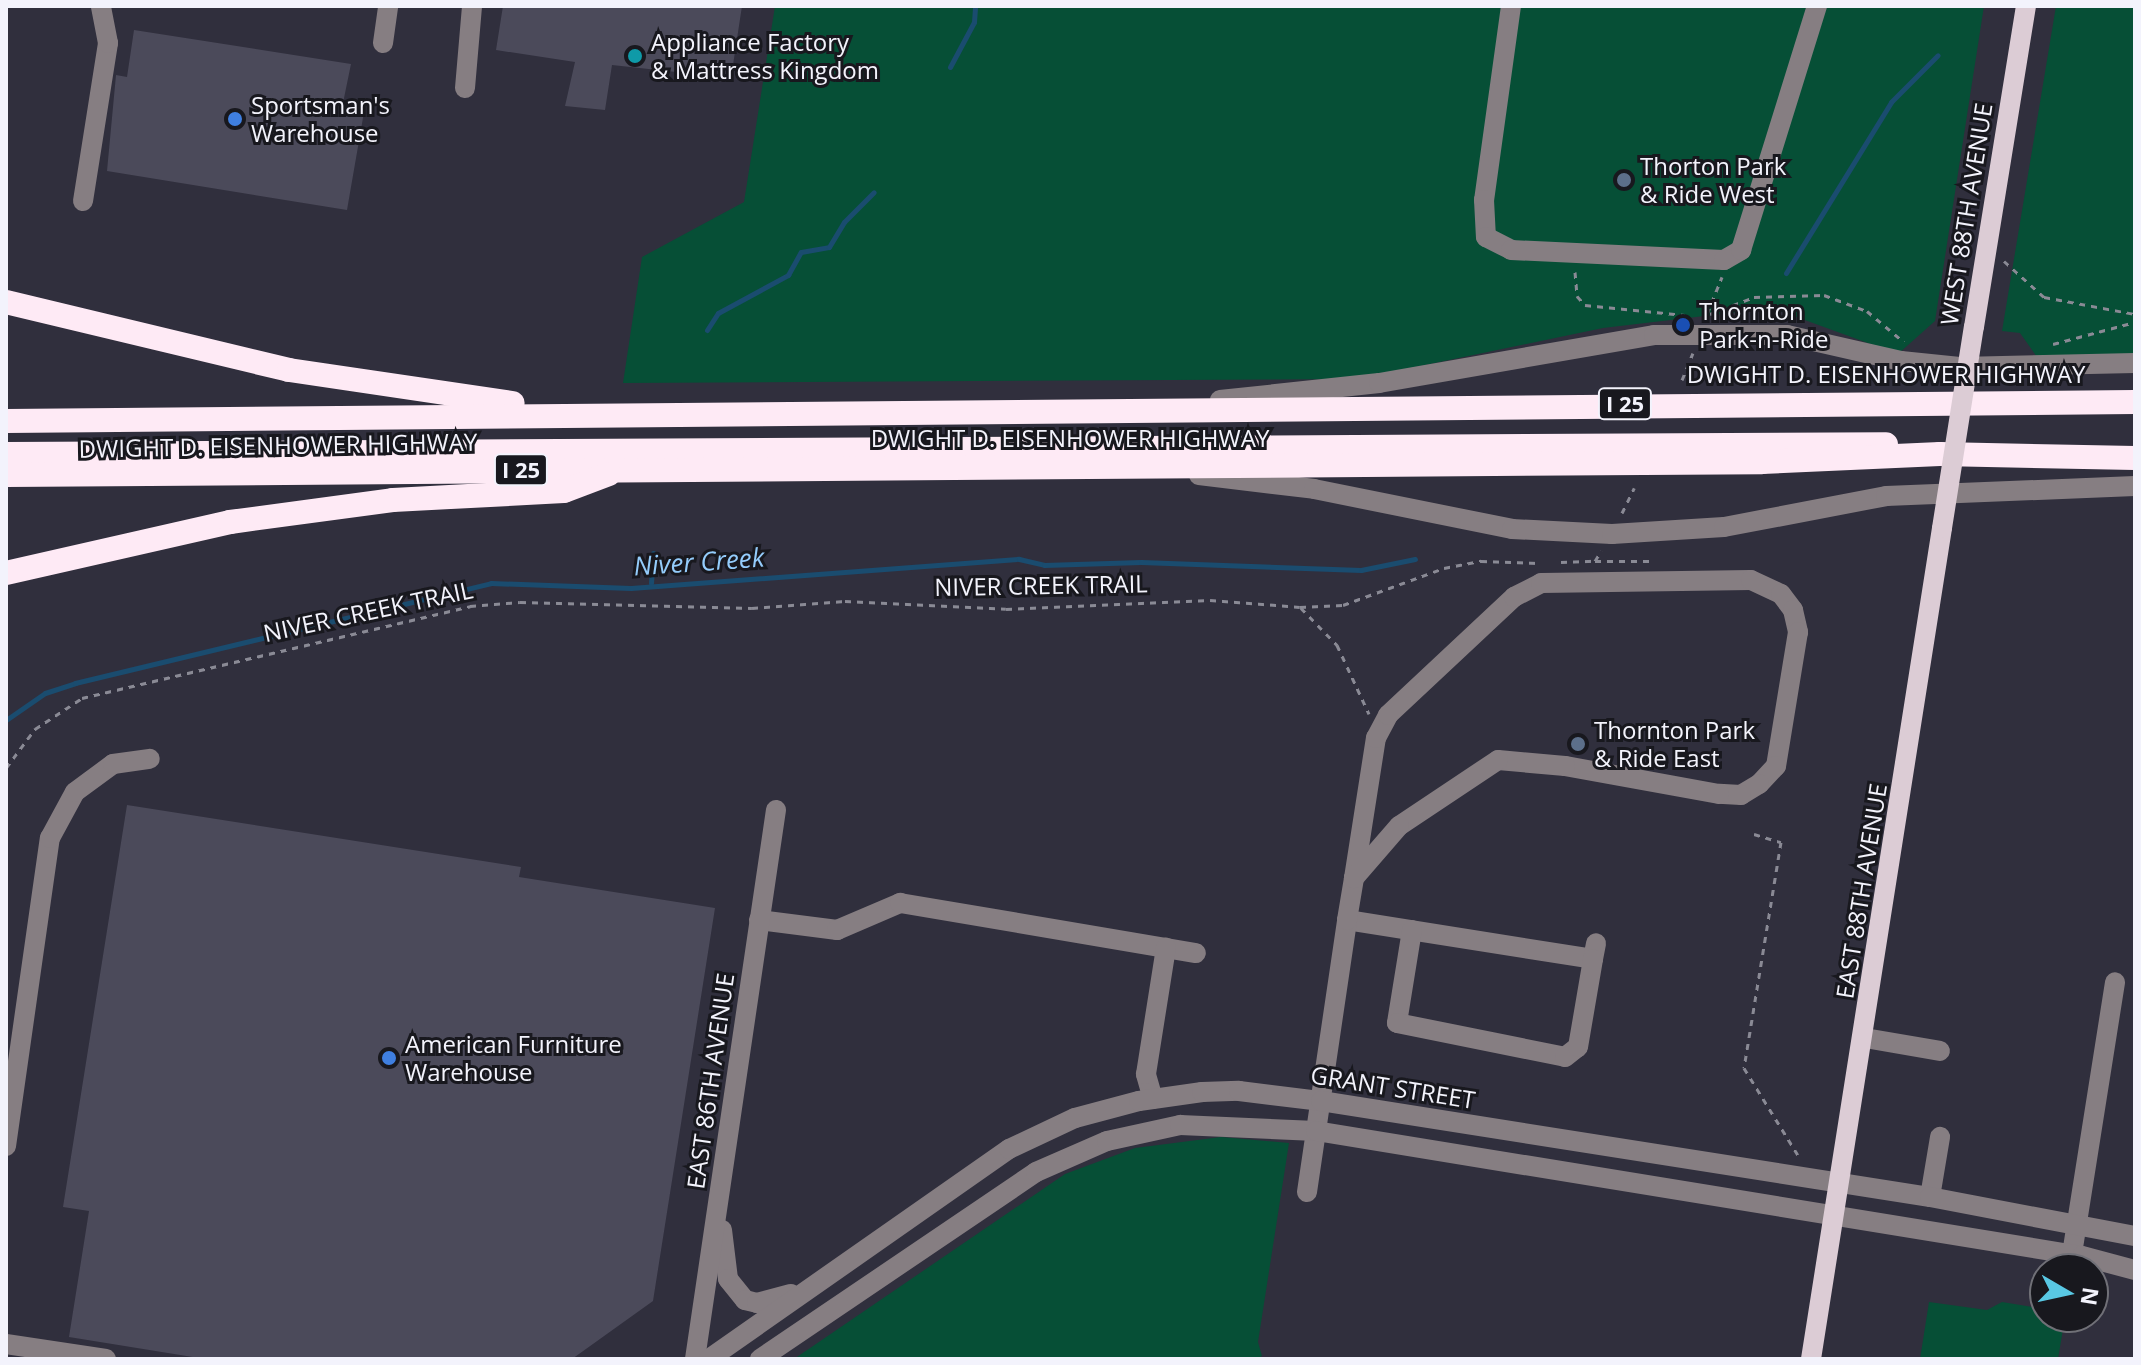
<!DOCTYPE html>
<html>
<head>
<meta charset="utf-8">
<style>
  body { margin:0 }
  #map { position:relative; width:2141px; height:1365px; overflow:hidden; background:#302f3d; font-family:"Open Sans",sans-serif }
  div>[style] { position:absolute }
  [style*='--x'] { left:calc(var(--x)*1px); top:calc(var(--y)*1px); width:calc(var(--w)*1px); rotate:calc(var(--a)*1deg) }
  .green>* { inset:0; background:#064f36 }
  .stream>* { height:5px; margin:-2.5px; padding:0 2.5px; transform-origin:2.5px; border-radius:2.5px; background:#1a4c6f }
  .building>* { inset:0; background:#4b4a5a }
  .path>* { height:3px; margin-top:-1.5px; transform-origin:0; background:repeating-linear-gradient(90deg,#8a8a95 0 6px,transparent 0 12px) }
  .minor>* { height:20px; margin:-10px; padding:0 10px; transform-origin:10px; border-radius:10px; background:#867e82 }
  .major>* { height:20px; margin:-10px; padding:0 10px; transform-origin:10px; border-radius:10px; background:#dcccd5 }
  .highway>* { height:24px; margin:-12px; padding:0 12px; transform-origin:12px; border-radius:12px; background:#feeaf5 }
  .major-bridge>* { height:20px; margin:-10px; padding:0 10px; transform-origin:10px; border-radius:10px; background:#dcccd5 }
  .dots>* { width:22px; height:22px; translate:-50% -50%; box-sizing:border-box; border:4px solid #18181e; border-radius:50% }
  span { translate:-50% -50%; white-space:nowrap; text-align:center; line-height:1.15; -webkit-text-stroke:6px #18181e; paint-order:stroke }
  .shield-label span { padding:2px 6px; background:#18181e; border:2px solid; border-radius:6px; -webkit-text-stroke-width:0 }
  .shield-label { font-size:22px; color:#f3f3fc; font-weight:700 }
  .poi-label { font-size:24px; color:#f3f3fc }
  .left { translate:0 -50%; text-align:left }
  .street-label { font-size:24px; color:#f3f3fc }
  .water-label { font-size:26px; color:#94ccfb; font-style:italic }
  .frame { position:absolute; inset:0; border:8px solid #f3f3fc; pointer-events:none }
  .north { position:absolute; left:2029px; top:1253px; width:80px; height:80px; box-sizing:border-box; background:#18181e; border:2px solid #707077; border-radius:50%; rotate:99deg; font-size:22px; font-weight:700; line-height:32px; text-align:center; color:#f3f3fc }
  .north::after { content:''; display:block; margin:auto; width:28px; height:36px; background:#59c8e4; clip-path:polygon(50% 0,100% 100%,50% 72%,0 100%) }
</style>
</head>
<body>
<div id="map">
  <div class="green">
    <div style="clip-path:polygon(775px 6px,1984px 6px,1935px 321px,1898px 354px,1772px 308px,1603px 328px,1358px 379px,623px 383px,642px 257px,744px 202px)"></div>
    <div style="clip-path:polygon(2056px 6px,2135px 6px,2135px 357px,2037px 357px,2020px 333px,2002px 331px)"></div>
    <div style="clip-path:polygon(1221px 1137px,1289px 1143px,1258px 1342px,1262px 1356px,1257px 1359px,794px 1359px,1065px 1174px,1135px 1148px)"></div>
    <div style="clip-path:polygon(1929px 1302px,1987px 1310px,2002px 1302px,2045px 1309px,2045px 1317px,2065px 1317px,2058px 1359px,1920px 1359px)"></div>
  </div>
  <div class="stream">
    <div style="--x:950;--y:67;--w:51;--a:-61.9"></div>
    <div style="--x:974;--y:22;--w:16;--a:-86"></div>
    <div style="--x:1786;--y:273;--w:201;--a:-58.4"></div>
    <div style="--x:1891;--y:102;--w:66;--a:-45"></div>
    <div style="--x:707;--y:330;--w:20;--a:-57"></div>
    <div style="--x:718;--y:313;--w:80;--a:-28.5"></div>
    <div style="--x:788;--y:275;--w:26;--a:-61"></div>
    <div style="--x:801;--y:252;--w:28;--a:-10"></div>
    <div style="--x:829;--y:247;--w:29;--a:-59"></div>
    <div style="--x:844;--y:222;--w:42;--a:-45"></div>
    <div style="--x:651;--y:583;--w:30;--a:-86"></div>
    <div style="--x:6;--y:720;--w:47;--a:-34.7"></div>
    <div style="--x:45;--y:693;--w:32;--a:-18"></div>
    <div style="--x:75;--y:683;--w:428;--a:-13.5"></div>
    <div style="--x:491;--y:583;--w:140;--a:2"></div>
    <div style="--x:631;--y:588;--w:389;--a:-4.3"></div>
    <div style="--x:1019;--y:559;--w:26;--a:13"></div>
    <div style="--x:1044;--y:565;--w:97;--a:-1.8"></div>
    <div style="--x:1141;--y:562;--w:220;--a:2.1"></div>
    <div style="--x:1361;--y:570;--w:55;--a:-11.5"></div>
  </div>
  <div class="building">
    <div style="clip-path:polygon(503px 6px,742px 6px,731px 78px,612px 65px,605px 110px,565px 106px,575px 62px,496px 50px)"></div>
    <div style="clip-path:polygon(134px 30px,351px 64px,343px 103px,364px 112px,347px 210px,107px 171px,116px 75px,127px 77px)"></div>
    <div style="clip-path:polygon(127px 805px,521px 867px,519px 877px,715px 908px,653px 1301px,572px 1359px,205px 1359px,69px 1337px,89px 1211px,63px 1207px)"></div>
  </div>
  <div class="path">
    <div style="--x:2004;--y:261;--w:54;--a:42"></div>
    <div style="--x:2044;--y:297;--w:93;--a:10.6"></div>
    <div style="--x:1575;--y:272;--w:24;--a:85"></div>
    <div style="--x:1577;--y:296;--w:12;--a:48"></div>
    <div style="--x:1585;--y:305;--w:100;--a:5.8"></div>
    <div style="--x:1707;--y:314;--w:40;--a:-68"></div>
    <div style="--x:1710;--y:314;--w:47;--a:-21.1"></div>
    <div style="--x:1754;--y:297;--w:70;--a:-1.6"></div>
    <div style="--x:1824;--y:295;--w:46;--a:20.4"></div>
    <div style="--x:1867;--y:311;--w:48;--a:40"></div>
    <div style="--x:2053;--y:344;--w:85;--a:-15"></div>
    <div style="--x:1682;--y:380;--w:29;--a:-68"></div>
    <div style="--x:1622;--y:513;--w:28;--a:-64"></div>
    <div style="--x:1595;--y:561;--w:60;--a:0"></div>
    <div style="--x:1561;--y:562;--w:34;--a:-2"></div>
    <div style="--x:1595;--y:561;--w:12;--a:-59"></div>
    <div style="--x:1301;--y:608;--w:52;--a:45.8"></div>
    <div style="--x:1337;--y:645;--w:76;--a:65.1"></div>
    <div style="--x:6;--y:768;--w:49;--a:-53.4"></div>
    <div style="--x:35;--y:729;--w:56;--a:-33.4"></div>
    <div style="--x:82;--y:698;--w:399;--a:-13.3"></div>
    <div style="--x:470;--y:606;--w:50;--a:-4.6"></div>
    <div style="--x:520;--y:602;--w:232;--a:1.5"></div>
    <div style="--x:752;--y:608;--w:93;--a:-4.3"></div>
    <div style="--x:845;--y:601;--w:161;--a:2.8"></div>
    <div style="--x:1006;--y:609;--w:204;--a:-2.5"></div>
    <div style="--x:1210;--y:600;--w:90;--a:4.4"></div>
    <div style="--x:1300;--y:607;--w:43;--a:-2.7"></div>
    <div style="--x:1343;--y:605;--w:108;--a:-20.1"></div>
    <div style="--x:1444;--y:568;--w:38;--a:-11"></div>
    <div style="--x:1481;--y:561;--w:57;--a:2"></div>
    <div style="--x:1754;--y:834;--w:28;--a:17"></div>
    <div style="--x:1781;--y:842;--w:229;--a:99.3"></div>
    <div style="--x:1744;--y:1068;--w:102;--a:58.2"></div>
  </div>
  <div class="minor">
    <div style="--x:1511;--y:6;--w:196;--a:97.9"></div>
    <div style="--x:1484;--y:200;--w:37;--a:87"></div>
    <div style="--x:1486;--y:237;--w:28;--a:27"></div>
    <div style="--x:1511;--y:250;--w:213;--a:2.7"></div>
    <div style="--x:1724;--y:260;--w:20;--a:-30"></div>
    <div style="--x:1741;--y:250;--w:256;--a:-72.7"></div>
    <div style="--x:383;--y:43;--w:37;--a:-82"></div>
    <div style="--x:465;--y:88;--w:82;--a:-85.1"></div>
    <div style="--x:83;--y:201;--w:160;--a:-81"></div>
    <div style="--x:108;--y:43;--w:38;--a:-101"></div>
    <div style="--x:1220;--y:400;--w:160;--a:-6.1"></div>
    <div style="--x:1379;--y:383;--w:279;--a:-9.9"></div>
    <div style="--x:1654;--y:335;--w:133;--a:0"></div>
    <div style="--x:1787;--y:335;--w:117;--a:12.8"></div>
    <div style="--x:1901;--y:361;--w:59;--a:5.8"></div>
    <div style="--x:1960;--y:367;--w:175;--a:-1.3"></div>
    <div style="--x:1199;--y:475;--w:116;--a:6.9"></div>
    <div style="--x:1314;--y:489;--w:202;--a:11.4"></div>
    <div style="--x:1512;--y:529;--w:100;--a:2.9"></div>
    <div style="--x:1612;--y:534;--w:112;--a:-3.6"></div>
    <div style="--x:1724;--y:527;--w:165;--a:-10.8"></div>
    <div style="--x:1886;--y:496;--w:249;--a:-2.3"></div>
    <div style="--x:759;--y:920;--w:79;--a:7.3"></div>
    <div style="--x:837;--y:930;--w:69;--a:-23.2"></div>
    <div style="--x:900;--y:903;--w:300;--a:9.6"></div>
    <div style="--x:1347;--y:920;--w:249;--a:9"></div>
    <div style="--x:1593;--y:959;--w:16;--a:-79"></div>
    <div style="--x:1412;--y:930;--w:94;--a:99.2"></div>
    <div style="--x:1397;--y:1023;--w:171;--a:11.4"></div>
    <div style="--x:1565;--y:1057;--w:16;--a:-38"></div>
    <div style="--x:1578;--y:1047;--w:89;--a:-80.3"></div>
    <div style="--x:1865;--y:1038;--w:76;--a:9.8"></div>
    <div style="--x:1153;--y:1099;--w:26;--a:-106"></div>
    <div style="--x:1146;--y:1074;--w:128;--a:-81"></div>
    <div style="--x:6;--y:1146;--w:311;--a:-81.9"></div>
    <div style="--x:50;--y:838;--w:52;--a:-61.5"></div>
    <div style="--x:75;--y:792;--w:47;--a:-36.4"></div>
    <div style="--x:113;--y:764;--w:37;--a:-8"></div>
    <div style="--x:1307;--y:1192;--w:275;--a:-81.6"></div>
    <div style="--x:1347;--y:920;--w:43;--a:-80.5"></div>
    <div style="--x:1354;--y:878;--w:142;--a:-81.1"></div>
    <div style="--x:1376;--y:738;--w:26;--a:-62"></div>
    <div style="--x:1388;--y:715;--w:173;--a:-43.1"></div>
    <div style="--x:1514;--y:597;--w:30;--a:-27"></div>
    <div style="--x:1541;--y:583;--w:210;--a:-0.8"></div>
    <div style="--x:1751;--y:580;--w:33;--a:25"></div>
    <div style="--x:1781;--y:594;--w:20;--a:53"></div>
    <div style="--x:1793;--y:610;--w:23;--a:77"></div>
    <div style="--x:1798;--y:632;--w:136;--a:99.3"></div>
    <div style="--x:1776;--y:766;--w:25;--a:133"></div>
    <div style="--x:1759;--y:784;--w:21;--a:149"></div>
    <div style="--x:1741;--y:795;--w:22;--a:-177"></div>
    <div style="--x:1719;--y:794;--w:157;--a:-169.7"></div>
    <div style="--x:1565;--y:766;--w:67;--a:-174.9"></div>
    <div style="--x:1498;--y:760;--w:119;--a:146.3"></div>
    <div style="--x:1399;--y:826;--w:69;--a:130.9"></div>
    <div style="--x:1930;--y:1197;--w:61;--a:-80.5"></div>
    <div style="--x:722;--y:1230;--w:49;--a:83"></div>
    <div style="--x:728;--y:1279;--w:27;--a:51"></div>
    <div style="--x:745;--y:1300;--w:12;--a:14"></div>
    <div style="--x:757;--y:1303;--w:35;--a:-15"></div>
    <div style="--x:2072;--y:1254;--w:275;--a:-81"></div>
    <div style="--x:6;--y:1344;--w:101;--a:8.5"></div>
    <div style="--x:695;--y:1359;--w:555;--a:-81.61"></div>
    <div style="--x:709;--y:1359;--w:366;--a:-35"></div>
    <div style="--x:1009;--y:1149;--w:73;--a:-25.2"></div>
    <div style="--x:1075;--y:1118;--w:66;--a:-14.9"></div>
    <div style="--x:1139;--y:1101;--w:64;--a:-8.1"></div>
    <div style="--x:1202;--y:1092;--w:37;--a:-2"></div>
    <div style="--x:1239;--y:1091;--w:83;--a:7"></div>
    <div style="--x:1321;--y:1101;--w:617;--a:8.96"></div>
    <div style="--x:1930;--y:1197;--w:209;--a:10.8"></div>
    <div style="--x:760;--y:1359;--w:333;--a:-34.1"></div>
    <div style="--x:1036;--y:1172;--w:77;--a:-23.6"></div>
    <div style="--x:1107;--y:1141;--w:75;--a:-12.4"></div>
    <div style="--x:1180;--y:1125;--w:136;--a:2.5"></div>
    <div style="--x:1316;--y:1131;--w:776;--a:9.27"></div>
    <div style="--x:2082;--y:1256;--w:55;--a:14.8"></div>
  </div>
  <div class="major">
    <div style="--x:1974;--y:327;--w:325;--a:-80.8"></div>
    <div style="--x:1811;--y:1359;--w:841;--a:-81.04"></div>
  </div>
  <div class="highway">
    <div style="--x:6;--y:302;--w:291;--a:13.5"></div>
    <div style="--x:289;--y:370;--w:226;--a:8.4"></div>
    <div style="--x:6;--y:421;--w:2129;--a:-0.51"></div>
    <div style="--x:6;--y:454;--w:1880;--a:-0.3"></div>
    <div style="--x:6;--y:475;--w:1756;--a:-0.42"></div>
    <div style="--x:1762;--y:462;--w:178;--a:-2.6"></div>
    <div style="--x:1940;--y:454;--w:195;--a:1.2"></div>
    <div style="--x:6;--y:573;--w:230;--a:-12.8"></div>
    <div style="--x:230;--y:522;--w:164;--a:-7.7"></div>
    <div style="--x:393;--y:500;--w:171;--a:-3"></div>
    <div style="--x:564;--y:491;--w:48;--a:-20.7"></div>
  </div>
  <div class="major-bridge">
    <div style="--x:1942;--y:528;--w:204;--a:-81"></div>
  </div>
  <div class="dots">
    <div style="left:635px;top:56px;background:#0f9aa8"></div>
    <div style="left:235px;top:119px;background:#3f7fe0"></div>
    <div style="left:1624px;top:180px;background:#5c6f8a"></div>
    <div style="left:1683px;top:325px;background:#1a4fb4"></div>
    <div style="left:1578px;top:744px;background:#5c6f8a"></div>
    <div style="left:389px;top:1058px;background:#3f7fe0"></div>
  </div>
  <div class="shield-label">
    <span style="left:1625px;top:404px">I 25</span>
    <span style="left:521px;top:470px">I 25</span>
  </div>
  <div class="poi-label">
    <span class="left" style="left:651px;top:56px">Appliance Factory<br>&amp; Mattress Kingdom</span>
    <span class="left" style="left:251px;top:119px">Sportsman's<br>Warehouse</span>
    <span class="left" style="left:1640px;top:180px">Thorton Park<br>&amp; Ride West</span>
    <span class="left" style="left:1699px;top:325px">Thornton<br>Park-n-Ride</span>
    <span class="left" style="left:1594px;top:744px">Thornton Park<br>&amp; Ride East</span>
    <span class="left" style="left:405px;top:1058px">American Furniture<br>Warehouse</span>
  </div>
  <div class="street-label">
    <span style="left:1966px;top:214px;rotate:-81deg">WEST 88TH AVENUE</span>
    <span style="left:1886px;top:374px">DWIGHT D. EISENHOWER HIGHWAY</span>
    <span style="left:1070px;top:438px">DWIGHT D. EISENHOWER HIGHWAY</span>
    <span style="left:278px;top:445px;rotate:-1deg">DWIGHT D. EISENHOWER HIGHWAY</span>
    <span style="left:1041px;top:585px;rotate:-1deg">NIVER CREEK TRAIL</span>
    <span style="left:368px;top:611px;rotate:-12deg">NIVER CREEK TRAIL</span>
    <span style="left:1861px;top:891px;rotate:-81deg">EAST 88TH AVENUE</span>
    <span style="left:710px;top:1081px;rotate:-82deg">EAST 86TH AVENUE</span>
    <span style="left:1393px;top:1087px;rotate:9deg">GRANT STREET</span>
  </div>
  <div class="water-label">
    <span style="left:699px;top:562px;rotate:-4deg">Niver Creek</span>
  </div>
  <div class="frame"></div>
  <div class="north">N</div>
</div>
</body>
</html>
